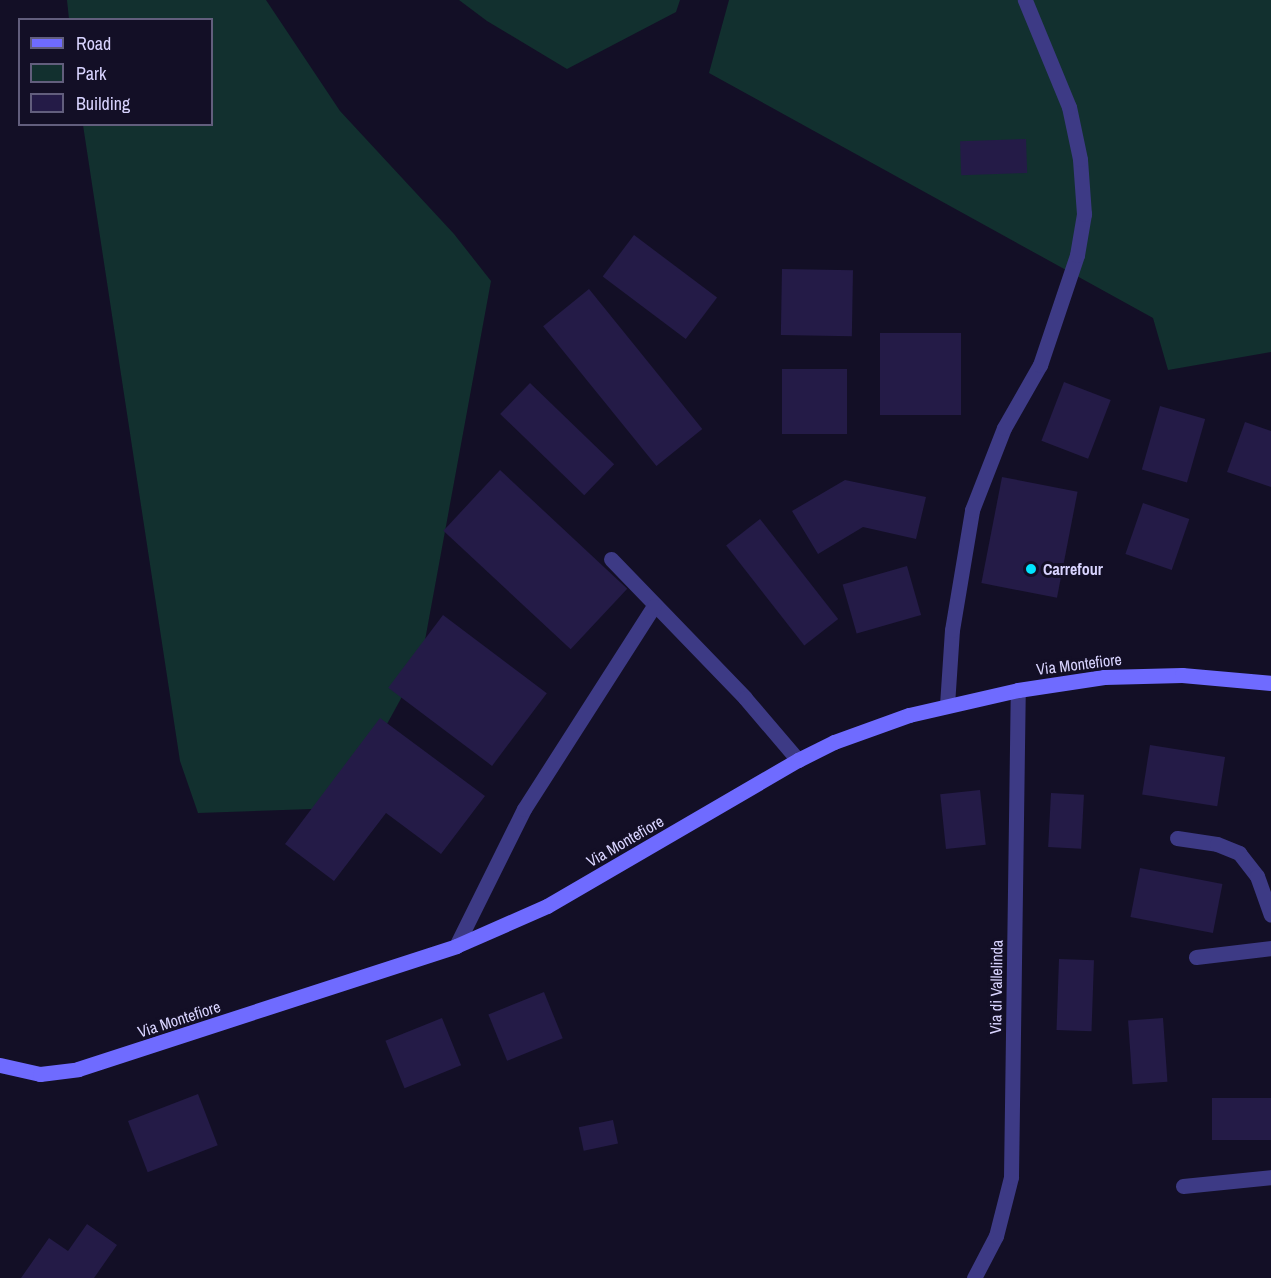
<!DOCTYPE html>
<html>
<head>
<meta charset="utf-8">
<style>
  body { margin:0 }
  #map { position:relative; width:1271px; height:1278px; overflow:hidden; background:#130f26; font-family:"Archivo Narrow",sans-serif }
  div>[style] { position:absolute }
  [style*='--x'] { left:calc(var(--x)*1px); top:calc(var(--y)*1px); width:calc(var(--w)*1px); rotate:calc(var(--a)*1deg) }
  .green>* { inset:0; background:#12302f }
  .building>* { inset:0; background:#241b47; transform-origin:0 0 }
  .street>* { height:15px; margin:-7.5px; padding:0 7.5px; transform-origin:7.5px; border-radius:7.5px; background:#3d3a85 }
  .secondary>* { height:15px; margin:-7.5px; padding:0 7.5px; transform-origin:7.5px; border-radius:7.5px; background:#6f6bff }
  .dots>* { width:16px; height:16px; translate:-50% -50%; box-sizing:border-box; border:3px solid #130f26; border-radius:50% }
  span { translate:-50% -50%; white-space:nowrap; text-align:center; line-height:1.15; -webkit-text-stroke:6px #130f26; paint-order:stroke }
  .poi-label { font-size:16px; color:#d9d4ff; font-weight:700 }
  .left { translate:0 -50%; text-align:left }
  .street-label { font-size:16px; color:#d9d4ff }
  .legend { position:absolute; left:18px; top:18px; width:195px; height:108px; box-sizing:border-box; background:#130f26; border:2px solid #625e7d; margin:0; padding:8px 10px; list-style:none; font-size:18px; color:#d9d4ff }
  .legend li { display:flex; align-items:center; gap:12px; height:30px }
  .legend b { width:30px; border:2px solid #625e7d }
</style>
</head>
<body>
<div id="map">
  <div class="green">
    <div style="clip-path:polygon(67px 0,266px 0,340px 111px,454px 234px,491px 281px,421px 662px,387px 724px,312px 809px,198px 813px,180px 761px,83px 125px,212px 124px,212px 20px,69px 19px)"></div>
    <div style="clip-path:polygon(459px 0,680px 0,676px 12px,567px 69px,487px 21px)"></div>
    <div style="clip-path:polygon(729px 0,1271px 0,1271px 352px,1168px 370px,1153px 318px,709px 73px)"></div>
  </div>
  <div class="building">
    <div style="left:1026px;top:139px;width:34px;height:66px;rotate:88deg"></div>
    <div style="left:634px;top:235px;width:104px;height:52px;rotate:37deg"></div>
    <div style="left:782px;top:269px;width:71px;height:66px;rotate:1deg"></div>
    <div style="left:589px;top:289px;width:180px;height:59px;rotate:51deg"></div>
    <div style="left:880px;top:333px;width:81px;height:82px"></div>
    <div style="left:782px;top:369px;width:65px;height:65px"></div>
    <div style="left:1064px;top:382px;width:50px;height:63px;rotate:21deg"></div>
    <div style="left:530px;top:383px;width:117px;height:43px;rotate:44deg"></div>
    <div style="left:1160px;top:406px;width:47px;height:66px;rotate:16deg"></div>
    <div style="clip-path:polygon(1245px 422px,1271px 431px,1271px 487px,1227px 472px)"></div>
    <div style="left:500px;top:470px;width:174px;height:83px;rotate:43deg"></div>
    <div style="left:1002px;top:477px;width:77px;height:108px;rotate:11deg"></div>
    <div style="clip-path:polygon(845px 480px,926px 497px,916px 539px,863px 527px,818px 554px,792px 511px)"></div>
    <div style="left:1143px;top:503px;width:49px;height:54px;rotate:19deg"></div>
    <div style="left:760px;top:519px;width:127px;height:43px;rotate:52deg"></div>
    <div style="left:907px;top:566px;width:51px;height:67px;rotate:74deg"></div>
    <div style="left:443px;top:615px;width:130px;height:91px;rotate:37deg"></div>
    <div style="clip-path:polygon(380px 718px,485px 796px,441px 854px,386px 813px,334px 881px,285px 844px)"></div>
    <div style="left:1150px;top:745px;width:76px;height:50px;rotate:9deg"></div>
    <div style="left:980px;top:790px;width:55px;height:40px;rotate:84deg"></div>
    <div style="left:1051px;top:793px;width:33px;height:54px;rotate:3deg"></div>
    <div style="left:1140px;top:868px;width:84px;height:50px;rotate:11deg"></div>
    <div style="left:1059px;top:959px;width:35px;height:71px;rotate:2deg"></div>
    <div style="left:544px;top:992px;width:50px;height:60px;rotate:68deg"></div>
    <div style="left:442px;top:1018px;width:51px;height:61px;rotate:68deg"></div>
    <div style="left:1163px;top:1018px;width:64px;height:35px;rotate:86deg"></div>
    <div style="left:198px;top:1094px;width:55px;height:75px;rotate:69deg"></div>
    <div style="left:1271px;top:1098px;width:42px;height:59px;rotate:90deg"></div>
    <div style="left:613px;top:1120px;width:24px;height:35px;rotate:78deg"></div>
    <div style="clip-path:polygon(87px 1224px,117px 1245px,94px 1278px,21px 1278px,49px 1238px,68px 1251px)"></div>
  </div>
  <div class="street">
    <div style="--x:611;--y:559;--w:193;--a:46"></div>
    <div style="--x:745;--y:698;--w:82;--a:49.5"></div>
    <div style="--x:947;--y:705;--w:75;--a:-86.2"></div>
    <div style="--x:952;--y:630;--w:122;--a:-80.5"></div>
    <div style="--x:972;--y:510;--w:88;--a:-68.7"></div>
    <div style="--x:1004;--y:428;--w:73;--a:-60.3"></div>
    <div style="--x:1040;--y:365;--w:116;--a:-71.4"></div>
    <div style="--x:1077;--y:255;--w:42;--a:-80.3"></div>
    <div style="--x:1084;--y:214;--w:55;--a:-94.2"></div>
    <div style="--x:1080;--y:159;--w:53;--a:-101.9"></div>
    <div style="--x:1069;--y:107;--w:116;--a:-112.4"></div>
    <div style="--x:1177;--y:838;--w:40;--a:8.5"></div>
    <div style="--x:1217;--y:844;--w:24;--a:22"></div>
    <div style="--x:1239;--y:853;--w:29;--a:52"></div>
    <div style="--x:1257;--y:876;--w:41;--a:70.3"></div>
    <div style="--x:456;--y:946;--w:153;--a:-63.6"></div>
    <div style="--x:524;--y:809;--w:241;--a:-57.4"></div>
    <div style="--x:1196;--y:957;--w:76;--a:-6.8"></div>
    <div style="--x:1183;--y:1186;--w:88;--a:-5.8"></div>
    <div style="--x:974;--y:1278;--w:47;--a:-62.4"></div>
    <div style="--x:996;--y:1236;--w:61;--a:-75.7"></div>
    <div style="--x:1011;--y:1177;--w:487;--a:-89.2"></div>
  </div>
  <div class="secondary">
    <div style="--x:0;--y:1065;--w:41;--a:12.7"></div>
    <div style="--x:40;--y:1074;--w:38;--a:-7"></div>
    <div style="--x:78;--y:1069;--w:398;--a:-18"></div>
    <div style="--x:456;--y:946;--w:99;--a:-23.7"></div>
    <div style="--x:547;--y:906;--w:290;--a:-30.2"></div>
    <div style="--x:798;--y:760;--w:40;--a:-26.6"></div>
    <div style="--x:834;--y:742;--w:80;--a:-19.8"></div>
    <div style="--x:909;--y:715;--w:112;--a:-12.9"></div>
    <div style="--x:1018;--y:690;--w:87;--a:-8.6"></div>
    <div style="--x:1104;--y:677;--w:78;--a:-1.5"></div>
    <div style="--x:1182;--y:675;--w:89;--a:5.1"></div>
  </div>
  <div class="dots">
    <div style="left:1031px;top:569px;background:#00e5ff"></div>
  </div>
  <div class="poi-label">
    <span class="left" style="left:1043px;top:569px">Carrefour</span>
  </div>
  <div class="street-label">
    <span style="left:1079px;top:664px;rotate:-7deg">Via Montefiore</span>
    <span style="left:625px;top:841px;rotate:-30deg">Via Montefiore</span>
    <span style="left:996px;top:987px;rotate:-89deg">Via di Vallelinda</span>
    <span style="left:179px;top:1019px;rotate:-18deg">Via Montefiore</span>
  </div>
  <ul class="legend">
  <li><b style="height:8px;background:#6f6bff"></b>Road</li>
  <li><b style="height:16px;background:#12302f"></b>Park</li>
  <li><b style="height:16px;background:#241b47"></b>Building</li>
  </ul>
</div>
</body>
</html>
